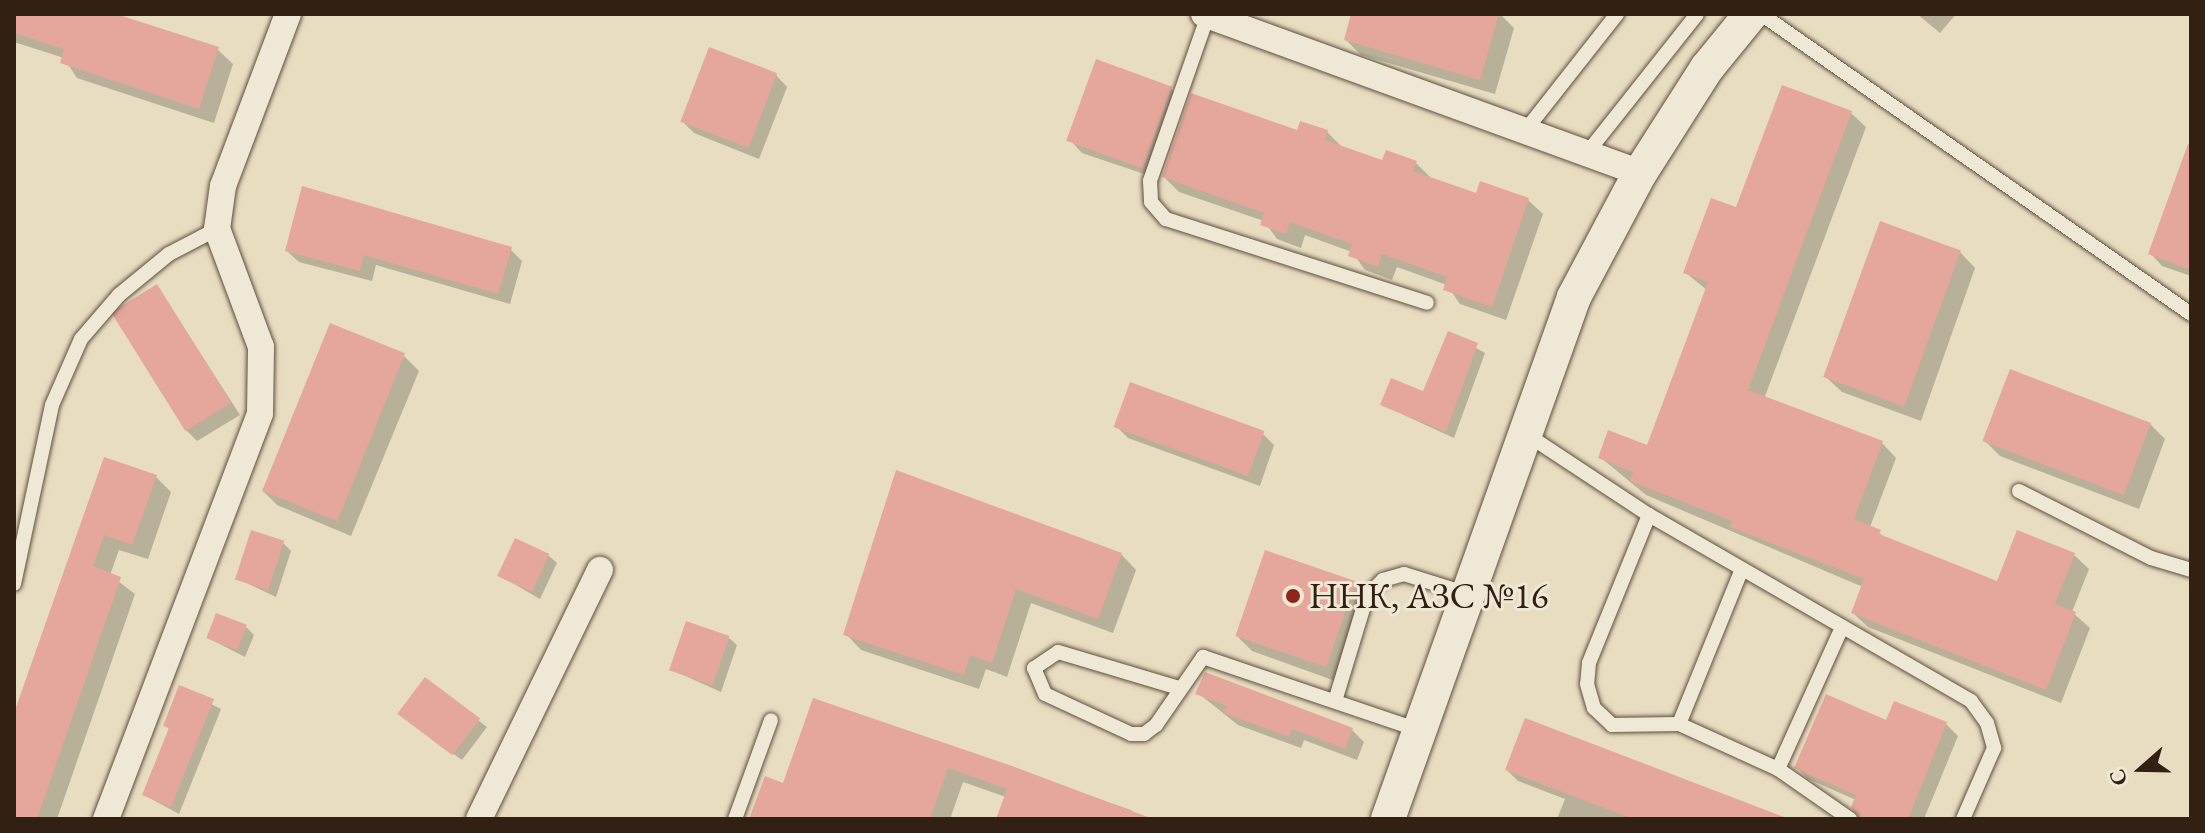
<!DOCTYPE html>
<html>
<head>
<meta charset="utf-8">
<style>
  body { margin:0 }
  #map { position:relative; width:2205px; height:833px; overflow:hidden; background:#e8dcc1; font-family:"EB Garamond",serif }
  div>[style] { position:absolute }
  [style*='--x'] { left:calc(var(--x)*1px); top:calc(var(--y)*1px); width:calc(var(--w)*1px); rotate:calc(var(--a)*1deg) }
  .shadow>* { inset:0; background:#0003 }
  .building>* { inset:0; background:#e5a79b; transform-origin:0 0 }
  .roads { filter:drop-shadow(0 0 2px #604f3f) drop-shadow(0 0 2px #604f3f) }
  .service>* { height:14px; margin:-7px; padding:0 7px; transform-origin:7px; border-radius:7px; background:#f0e8d7 }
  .minor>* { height:26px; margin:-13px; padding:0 13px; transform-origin:13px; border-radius:13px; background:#f0e8d7 }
  .tertiary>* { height:34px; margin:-17px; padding:0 17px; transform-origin:17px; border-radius:17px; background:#f0e8d7 }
  .dots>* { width:22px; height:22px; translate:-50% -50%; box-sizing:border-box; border:4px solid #f0e8d7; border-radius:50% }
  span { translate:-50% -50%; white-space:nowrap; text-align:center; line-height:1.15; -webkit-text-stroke:6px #f0e8d7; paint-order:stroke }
  .poi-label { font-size:36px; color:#332014 }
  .left { translate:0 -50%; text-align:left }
  .frame { position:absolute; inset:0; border:16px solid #332014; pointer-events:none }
  .north { position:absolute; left:2101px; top:729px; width:80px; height:80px; -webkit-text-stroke:6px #f0e8d7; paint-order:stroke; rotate:250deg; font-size:22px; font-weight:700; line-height:32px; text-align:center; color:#332014 }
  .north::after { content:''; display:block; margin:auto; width:28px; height:36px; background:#332014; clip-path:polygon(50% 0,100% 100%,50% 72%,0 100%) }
</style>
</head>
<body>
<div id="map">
  <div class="shadow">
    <div style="clip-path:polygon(14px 14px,110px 14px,217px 49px,233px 64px,214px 123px,77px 78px,64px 58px,14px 42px)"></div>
    <div style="clip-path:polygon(1353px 14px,1500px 14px,1514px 28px,1495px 94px,1361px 55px,1346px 40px)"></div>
    <div style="clip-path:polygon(1917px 14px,1956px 14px,1940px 33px)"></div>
    <div style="clip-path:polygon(776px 75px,787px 87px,759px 159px,694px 133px,682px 121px)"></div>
    <div style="clip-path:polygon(1783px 87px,1851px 113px,1866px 127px,1764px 399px,1882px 443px,1896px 458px,1870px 527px,1889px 540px,1998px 583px,2074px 555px,2089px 569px,2072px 612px,2090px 628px,2061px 703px,1868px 627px,1853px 613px,1863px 587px,1646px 495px,1600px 457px,1648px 448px,1707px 290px,1686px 273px,1737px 210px)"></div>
    <div style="clip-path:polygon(1171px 89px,1183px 100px,1156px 178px,1082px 153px,1071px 141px)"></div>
    <div style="clip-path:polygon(1327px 132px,1342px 147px,1383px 163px,1416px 163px,1431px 178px,1477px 195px,1528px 200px,1543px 214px,1506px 320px,1460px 304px,1447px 285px,1397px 267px,1392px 280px,1365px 270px,1352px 252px,1305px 235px,1301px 248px,1277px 239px,1264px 221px,1179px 192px,1164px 177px,1298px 133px)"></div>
    <div style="clip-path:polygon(2191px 142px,2191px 276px,2162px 266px,2151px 254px)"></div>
    <div style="clip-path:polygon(510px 249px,522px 261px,510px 304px,376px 265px,372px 281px,299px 262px,287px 251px)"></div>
    <div style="clip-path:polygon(1960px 252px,1975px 268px,1921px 421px,1842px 392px,1826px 377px)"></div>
    <div style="clip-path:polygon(157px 286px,240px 415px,197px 441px,186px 430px)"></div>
    <div style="clip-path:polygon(1449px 333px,1485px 353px,1454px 438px,1382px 405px,1424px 393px)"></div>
    <div style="clip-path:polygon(404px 356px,419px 371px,351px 536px,277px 505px,262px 490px)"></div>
    <div style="clip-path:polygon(2150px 424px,2165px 439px,2139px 509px,2000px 456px,1985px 441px)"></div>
    <div style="clip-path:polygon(1116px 426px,1262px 433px,1274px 445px,1260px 486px,1128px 438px)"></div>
    <div style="clip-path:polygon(105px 459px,156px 477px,171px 492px,148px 559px,119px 550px,110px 575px,135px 594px,57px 819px,14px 819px,14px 719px)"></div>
    <div style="clip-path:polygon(283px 543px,291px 551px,276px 597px,236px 578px)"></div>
    <div style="clip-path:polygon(1266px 552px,1355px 584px,1371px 599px,1341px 683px,1252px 651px,1237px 636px)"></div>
    <div style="clip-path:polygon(1121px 554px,1136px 570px,1113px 633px,1031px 603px,1007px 677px,986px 669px,979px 689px,861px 650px,846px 634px)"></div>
    <div style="clip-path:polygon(549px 556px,557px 563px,540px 599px,500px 576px)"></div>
    <div style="clip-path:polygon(246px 627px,254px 635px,245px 657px,208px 638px)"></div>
    <div style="clip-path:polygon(729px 638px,737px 645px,721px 692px,672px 670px)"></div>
    <div style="clip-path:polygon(426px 680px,487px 727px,462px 760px,408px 721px)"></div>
    <div style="clip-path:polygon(180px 688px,221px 709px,179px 814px,144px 795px,170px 730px,165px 725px)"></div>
    <div style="clip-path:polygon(1198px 693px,1352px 730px,1364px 742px,1357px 760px,1304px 740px,1301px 748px,1238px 725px)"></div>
    <div style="clip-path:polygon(814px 701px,1131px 810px,1139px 819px,998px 819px,1006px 797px,963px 782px,950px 819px,752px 819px,785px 785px)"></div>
    <div style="clip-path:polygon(1888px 723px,1946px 724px,1958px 736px,1924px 819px,1865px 819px,1856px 800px,1808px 779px,1796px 767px)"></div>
    <div style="clip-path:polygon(1507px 770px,1783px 819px,1557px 819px,1565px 799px,1518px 781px)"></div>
  </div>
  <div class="building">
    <div style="clip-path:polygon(14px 14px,116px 14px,219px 47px,199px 109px,60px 63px,64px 49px,14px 33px)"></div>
    <div style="clip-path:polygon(1351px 14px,1499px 14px,1480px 80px,1344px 40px)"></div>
    <div style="left:709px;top:47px;width:73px;height:80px;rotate:21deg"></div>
    <div style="left:1096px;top:59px;width:81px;height:87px;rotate:20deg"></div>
    <div style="clip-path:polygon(1782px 85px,1852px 111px,1748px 390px,1883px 441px,1854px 519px,1881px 530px,1879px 534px,1997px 581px,2017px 530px,2075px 553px,2055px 604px,2076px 612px,2046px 690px,1851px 613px,1864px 579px,1730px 527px,1732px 521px,1630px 481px,1633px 472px,1598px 458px,1608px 430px,1647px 445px,1708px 282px,1683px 273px,1711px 198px,1736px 207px)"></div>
    <div style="clip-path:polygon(1191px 93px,1297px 130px,1300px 121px,1328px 130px,1325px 140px,1382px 160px,1386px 150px,1417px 161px,1413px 171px,1476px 193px,1480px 181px,1529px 198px,1492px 307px,1443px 290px,1447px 277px,1382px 254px,1378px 267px,1348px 256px,1352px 244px,1290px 222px,1286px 234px,1260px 225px,1264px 213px,1162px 177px)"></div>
    <div style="clip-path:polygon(2188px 144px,2191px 144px,2191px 270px,2148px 254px)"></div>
    <div style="clip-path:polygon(302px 186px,512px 247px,498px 294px,364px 255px,360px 271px,285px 251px)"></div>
    <div style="left:1880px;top:221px;width:86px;height:166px;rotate:20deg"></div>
    <div style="left:157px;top:284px;width:140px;height:54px;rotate:58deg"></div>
    <div style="left:330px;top:323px;width:81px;height:181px;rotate:22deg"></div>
    <div style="clip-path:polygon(1448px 331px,1478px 343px,1446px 432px,1380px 405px,1391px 378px,1423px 391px)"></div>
    <div style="left:2010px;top:369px;width:151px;height:77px;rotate:21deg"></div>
    <div style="left:1130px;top:382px;width:143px;height:48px;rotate:20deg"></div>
    <div style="clip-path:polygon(104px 457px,157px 475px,132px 545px,104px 535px,93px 566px,121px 577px,37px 819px,14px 819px,14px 713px)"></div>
    <div style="clip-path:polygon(896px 470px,1122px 553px,1098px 619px,1016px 589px,992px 663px,970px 655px,964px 675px,843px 635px)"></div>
    <div style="left:251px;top:530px;width:35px;height:52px;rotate:18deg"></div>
    <div style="left:515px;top:538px;width:38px;height:42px;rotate:25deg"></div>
    <div style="left:1265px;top:550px;width:96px;height:91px;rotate:19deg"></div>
    <div style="left:216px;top:613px;width:33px;height:27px;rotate:21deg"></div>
    <div style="left:686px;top:621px;width:46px;height:52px;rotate:19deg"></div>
    <div style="clip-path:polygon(1205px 672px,1353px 728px,1345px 749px,1292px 729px,1289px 737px,1224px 713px,1227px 706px,1195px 694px)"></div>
    <div style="left:425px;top:677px;width:69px;height:46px;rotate:37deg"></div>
    <div style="clip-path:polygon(179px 685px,214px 699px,171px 807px,142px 795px,169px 728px,163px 726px)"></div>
    <div style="clip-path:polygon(1826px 694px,1886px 720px,1894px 701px,1947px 722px,1908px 819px,1860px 819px,1851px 807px,1856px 795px,1794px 768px)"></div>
    <div style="clip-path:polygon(813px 698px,1015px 767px,1153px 819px,996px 819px,1007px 789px,948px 768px,930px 819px,749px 819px,765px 776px,783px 783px)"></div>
    <div style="clip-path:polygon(1525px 718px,1784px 817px,1784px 819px,1633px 819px,1505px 770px)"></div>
  </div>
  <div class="roads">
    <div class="service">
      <div style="--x:1761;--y:14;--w:524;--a:34.9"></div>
      <div style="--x:1208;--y:15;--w:176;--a:109.3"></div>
      <div style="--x:1150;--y:181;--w:21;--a:87"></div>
      <div style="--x:1151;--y:202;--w:23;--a:49"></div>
      <div style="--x:1166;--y:219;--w:274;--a:17.8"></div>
      <div style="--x:1525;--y:131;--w:149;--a:-51.8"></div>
      <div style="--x:1587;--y:153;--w:177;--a:-51.6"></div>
      <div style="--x:1526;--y:434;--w:147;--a:33.4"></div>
      <div style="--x:1649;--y:515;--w:372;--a:30"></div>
      <div style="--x:1971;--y:701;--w:27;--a:54"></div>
      <div style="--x:1987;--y:723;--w:26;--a:74"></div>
      <div style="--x:1994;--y:748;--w:77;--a:113.6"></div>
      <div style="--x:2019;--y:491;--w:148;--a:26.9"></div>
      <div style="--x:2151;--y:558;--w:42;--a:16.7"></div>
      <div style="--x:1649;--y:515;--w:160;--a:112.1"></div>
      <div style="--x:1589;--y:663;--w:21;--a:95"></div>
      <div style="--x:1587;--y:684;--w:25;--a:74"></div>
      <div style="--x:1594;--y:708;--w:25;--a:43"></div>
      <div style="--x:1612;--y:725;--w:67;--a:-0.9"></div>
      <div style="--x:1679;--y:724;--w:109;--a:24.4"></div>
      <div style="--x:1778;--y:769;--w:88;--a:34.8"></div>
      <div style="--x:14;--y:584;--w:183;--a:-78"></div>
      <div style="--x:52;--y:405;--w:72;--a:-66.3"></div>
      <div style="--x:81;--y:339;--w:58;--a:-49.2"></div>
      <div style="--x:119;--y:295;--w:65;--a:-39.4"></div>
      <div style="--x:169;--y:254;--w:54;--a:-27.5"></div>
      <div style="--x:1179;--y:688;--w:126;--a:-163.4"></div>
      <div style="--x:1058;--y:652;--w:29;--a:146"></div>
      <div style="--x:1034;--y:668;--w:28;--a:67"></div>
      <div style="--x:1045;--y:694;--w:95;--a:24.9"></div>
      <div style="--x:1131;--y:734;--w:13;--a:0"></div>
      <div style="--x:1144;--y:734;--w:15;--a:-37"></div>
      <div style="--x:1156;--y:725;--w:83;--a:-55.3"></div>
      <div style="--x:1203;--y:657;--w:228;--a:18.7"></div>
      <div style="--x:1335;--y:701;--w:110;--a:-73.1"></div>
      <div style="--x:1367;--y:596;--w:23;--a:-45"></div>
      <div style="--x:1383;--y:580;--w:22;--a:-16"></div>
      <div style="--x:1404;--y:574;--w:67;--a:17.4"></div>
      <div style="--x:1679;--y:724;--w:167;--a:-67.9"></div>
      <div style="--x:1778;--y:769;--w:156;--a:-65.7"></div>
      <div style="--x:735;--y:819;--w:105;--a:-70"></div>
    </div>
    <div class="minor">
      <div style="--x:1204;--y:14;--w:464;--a:20"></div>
      <div style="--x:106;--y:819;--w:434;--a:-69.2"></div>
      <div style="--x:260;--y:413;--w:66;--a:-89.1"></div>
      <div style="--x:261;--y:347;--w:126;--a:-110.4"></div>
      <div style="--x:217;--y:229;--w:43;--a:-82.1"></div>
      <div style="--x:223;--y:186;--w:184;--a:-69.3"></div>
      <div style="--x:479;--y:819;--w:277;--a:-64.1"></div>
    </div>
    <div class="tertiary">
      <div style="--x:1388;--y:819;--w:554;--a:-70.39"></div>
      <div style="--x:1574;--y:297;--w:140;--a:-62"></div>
      <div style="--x:1640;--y:173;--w:125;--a:-57.5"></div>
      <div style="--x:1707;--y:68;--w:70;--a:-50.8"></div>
    </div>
  </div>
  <div class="dots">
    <div style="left:1293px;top:596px;background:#8f2418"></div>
  </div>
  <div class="poi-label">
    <span class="left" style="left:1309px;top:596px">ННК, АЗС №16</span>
  </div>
  <div class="frame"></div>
  <div class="north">С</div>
</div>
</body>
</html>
